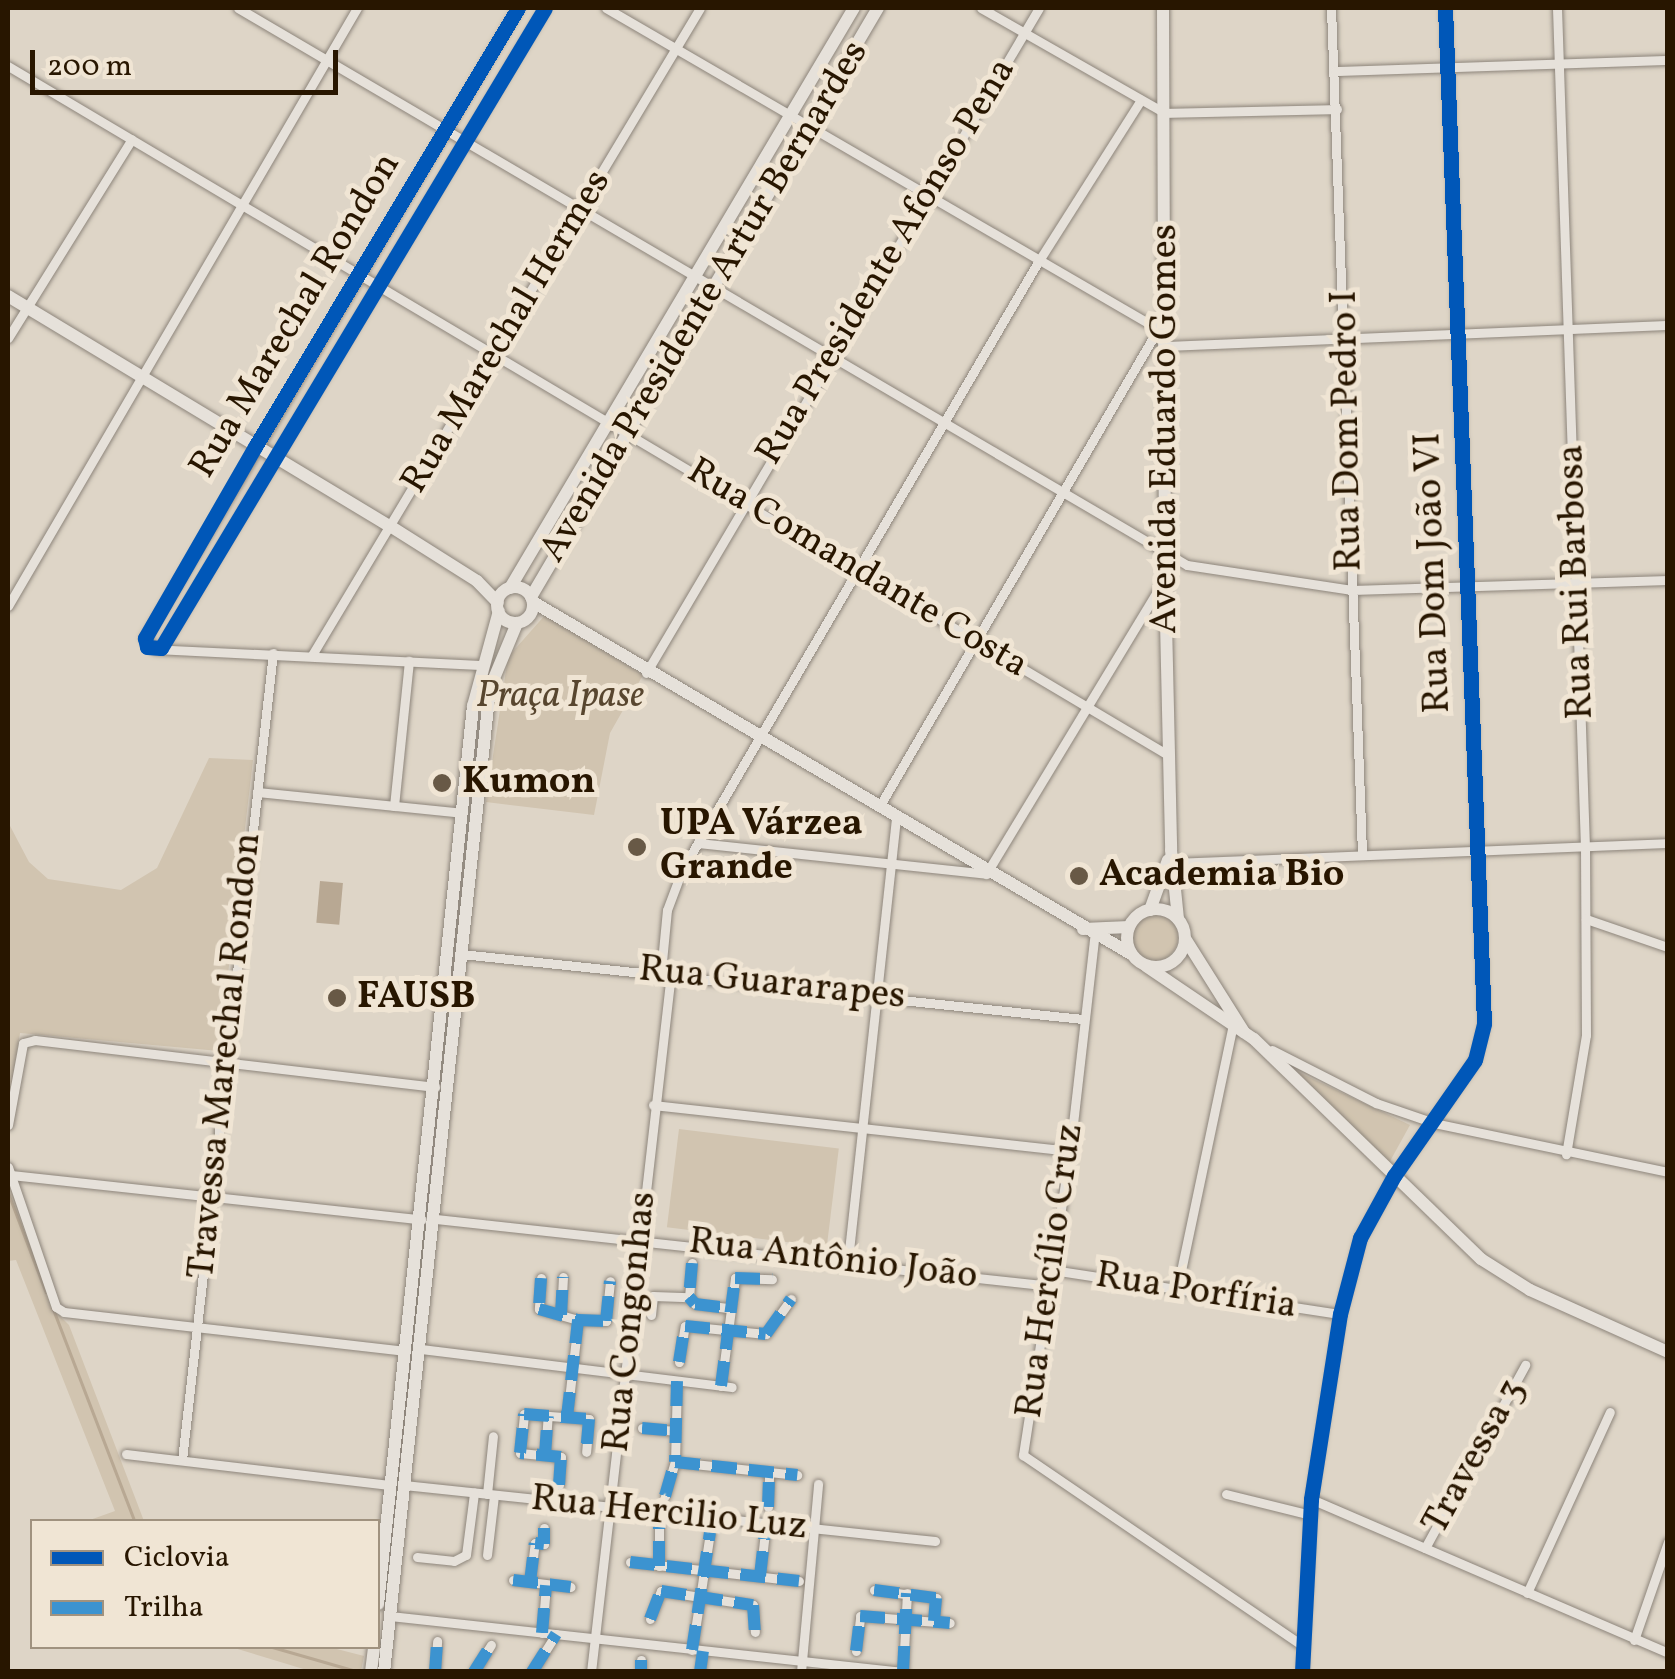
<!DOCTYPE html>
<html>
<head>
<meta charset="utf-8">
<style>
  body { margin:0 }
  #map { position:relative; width:1675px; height:1679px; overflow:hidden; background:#ded5c7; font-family:Vollkorn,serif }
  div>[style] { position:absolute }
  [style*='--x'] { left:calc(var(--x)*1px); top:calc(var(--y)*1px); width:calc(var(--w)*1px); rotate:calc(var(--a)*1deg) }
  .green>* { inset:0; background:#d1c4b0; transform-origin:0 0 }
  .round { border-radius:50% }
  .water>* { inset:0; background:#b8a893; transform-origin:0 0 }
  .stream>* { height:2.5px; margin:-1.25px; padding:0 1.25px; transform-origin:1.25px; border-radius:1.25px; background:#b8a893 }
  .roads { filter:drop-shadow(0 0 2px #8d857b) drop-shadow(0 0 2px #8d857b) }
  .street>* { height:9px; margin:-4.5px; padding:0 4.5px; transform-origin:4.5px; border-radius:4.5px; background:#e6e1da }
  .secondary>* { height:12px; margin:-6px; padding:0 6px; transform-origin:6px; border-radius:6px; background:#e6e1da }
  .secondary>.ring { margin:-6px; padding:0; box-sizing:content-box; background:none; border:12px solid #e6e1da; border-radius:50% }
  .quiet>* { height:12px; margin-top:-6px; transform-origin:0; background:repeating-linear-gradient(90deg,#3c93d0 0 25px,transparent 0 37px) }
  .cycleway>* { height:15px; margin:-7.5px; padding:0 7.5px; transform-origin:7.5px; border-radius:7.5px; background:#0057b8 }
  .dots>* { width:28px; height:28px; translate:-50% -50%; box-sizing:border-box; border:5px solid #f0e5d4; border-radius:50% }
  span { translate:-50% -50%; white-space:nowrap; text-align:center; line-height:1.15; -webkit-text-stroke:10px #f0e5d4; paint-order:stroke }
  .street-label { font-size:38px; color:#281600 }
  .park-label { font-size:38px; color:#58462f; font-style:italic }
  .poi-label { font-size:38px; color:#281600; font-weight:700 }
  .left { translate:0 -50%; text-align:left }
  .frame { position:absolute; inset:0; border:10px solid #281600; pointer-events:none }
  .legend { position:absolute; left:30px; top:1519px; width:350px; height:130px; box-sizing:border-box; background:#f0e5d4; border:2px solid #a0927f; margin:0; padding:12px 18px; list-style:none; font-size:30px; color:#281600 }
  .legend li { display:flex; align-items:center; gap:20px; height:50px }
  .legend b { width:50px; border:2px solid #a0927f }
  .scale { position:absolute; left:30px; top:50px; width:308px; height:45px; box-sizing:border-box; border:5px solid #281600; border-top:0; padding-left:12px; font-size:30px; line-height:35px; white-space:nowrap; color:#281600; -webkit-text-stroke:8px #f0e5d4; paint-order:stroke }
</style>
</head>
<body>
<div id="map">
  <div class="green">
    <div style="clip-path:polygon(546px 614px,643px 675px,610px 733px,594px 815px,486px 802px,508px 657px)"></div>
    <div style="clip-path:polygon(209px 758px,253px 760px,219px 1051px,20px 1033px,8px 1107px,8px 822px,29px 862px,48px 879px,121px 890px,157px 868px)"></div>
    <div class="round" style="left:1130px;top:913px;width:48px;height:48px"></div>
    <div style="clip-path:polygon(1296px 1071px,1410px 1125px,1389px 1163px)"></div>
    <div style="left:679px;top:1129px;width:161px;height:99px;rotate:7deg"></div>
    <div style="clip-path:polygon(8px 1178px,55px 1311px,69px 1325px,144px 1521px,87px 1521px,115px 1511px,16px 1260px,8px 1261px)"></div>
    <div style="clip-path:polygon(231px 1647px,329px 1647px,364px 1656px,361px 1671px,310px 1671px)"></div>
  </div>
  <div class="water">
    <div style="left:320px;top:881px;width:23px;height:42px;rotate:5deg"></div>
  </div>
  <div class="stream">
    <div style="--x:8;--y:1192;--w:107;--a:69.2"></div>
    <div style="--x:53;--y:1308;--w:229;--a:69"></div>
    <div style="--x:269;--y:1646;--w:91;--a:16"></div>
  </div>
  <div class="roads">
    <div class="street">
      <div style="--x:238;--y:8;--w:1100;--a:30.41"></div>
      <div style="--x:1187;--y:565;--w:167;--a:8.6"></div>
      <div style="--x:1352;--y:590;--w:316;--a:-1.8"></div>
      <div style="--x:606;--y:8;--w:647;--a:30.17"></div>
      <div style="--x:981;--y:8;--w:212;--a:29.7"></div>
      <div style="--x:1165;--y:113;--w:172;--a:-1.3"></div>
      <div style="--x:1331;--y:8;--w:848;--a:87.9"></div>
      <div style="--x:1557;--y:8;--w:838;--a:88.09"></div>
      <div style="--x:1585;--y:846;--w:189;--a:89.7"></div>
      <div style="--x:1586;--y:1035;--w:121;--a:99.5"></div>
      <div style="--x:8;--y:66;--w:1349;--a:30.71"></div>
      <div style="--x:1335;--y:71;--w:333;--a:-1.9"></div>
      <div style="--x:8;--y:338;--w:234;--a:-58.1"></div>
      <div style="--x:1165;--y:346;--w:503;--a:-2.39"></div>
      <div style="--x:8;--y:606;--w:692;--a:-59.73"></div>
      <div style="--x:161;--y:648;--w:746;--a:-59.04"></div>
      <div style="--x:312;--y:655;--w:754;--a:-59.05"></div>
      <div style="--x:480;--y:665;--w:325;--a:-177.2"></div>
      <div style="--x:155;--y:649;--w:15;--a:-132"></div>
      <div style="--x:145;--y:638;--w:732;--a:-59.37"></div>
      <div style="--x:646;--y:673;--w:772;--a:-59.42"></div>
      <div style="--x:257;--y:792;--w:206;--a:5.8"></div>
      <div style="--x:394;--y:806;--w:146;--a:-84.1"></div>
      <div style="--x:879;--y:807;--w:553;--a:-59.73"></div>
      <div style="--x:698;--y:843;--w:290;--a:6.1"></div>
      <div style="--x:986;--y:874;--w:344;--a:-58.8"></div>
      <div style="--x:1171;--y:863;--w:497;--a:-2.3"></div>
      <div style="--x:1586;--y:919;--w:87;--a:18.9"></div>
      <div style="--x:1095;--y:931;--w:221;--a:96.5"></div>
      <div style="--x:1070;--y:1151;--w:308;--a:98.8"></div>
      <div style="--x:1023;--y:1455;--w:339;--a:34.3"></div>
      <div style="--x:461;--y:954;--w:625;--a:5.97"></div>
      <div style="--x:661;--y:972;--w:62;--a:-84.5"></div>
      <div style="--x:667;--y:910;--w:43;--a:-69.4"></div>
      <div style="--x:682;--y:870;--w:705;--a:-59.65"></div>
      <div style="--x:1038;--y:262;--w:192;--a:-57.6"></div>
      <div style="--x:1272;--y:1050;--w:117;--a:27"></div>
      <div style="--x:1376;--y:1103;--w:61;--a:19"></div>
      <div style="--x:1434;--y:1123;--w:239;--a:11.8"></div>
      <div style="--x:653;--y:1105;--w:420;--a:6.3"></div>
      <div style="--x:8;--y:1125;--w:83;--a:-79.6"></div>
      <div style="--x:23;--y:1043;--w:12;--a:-14"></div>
      <div style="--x:35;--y:1040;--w:403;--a:6.7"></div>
      <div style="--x:8;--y:1167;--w:148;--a:71.1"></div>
      <div style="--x:56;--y:1307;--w:9;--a:32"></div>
      <div style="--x:64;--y:1312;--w:344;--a:6.5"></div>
      <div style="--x:11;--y:1175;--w:413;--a:6.2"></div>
      <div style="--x:436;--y:1219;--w:619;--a:6.22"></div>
      <div style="--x:848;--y:1260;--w:443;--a:-83.8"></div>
      <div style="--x:692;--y:1263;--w:34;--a:95"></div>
      <div style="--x:689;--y:1297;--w:9;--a:49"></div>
      <div style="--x:695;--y:1304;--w:33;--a:7"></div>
      <div style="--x:1052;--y:1270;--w:291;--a:8.7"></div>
      <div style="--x:541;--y:1278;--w:31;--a:94"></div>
      <div style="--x:539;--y:1309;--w:41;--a:15.8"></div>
      <div style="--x:578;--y:1320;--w:28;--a:2"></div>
      <div style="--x:606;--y:1321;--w:40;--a:-84.3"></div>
      <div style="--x:1177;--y:1290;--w:272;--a:-78.1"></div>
      <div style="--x:561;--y:1315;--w:38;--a:-87"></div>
      <div style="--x:651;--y:1315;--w:19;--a:-84"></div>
      <div style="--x:653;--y:1296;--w:36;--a:2"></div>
      <div style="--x:421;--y:1349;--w:313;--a:7"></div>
      <div style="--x:679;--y:1362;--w:36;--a:-81"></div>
      <div style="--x:685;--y:1326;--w:81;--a:5.6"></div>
      <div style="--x:766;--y:1334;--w:43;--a:-54.5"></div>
      <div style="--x:677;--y:1381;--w:81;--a:91.4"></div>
      <div style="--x:675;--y:1462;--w:123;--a:6.1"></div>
      <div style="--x:721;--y:1386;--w:109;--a:-82.6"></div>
      <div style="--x:735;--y:1278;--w:37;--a:2"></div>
      <div style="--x:567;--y:1417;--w:98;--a:-83.5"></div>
      <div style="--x:642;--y:1428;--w:33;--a:5"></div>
      <div style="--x:126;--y:1454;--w:265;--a:6.7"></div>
      <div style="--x:545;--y:1455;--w:39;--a:-86"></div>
      <div style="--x:182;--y:1460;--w:812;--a:-83.57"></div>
      <div style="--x:404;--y:1485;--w:534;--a:6.02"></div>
      <div style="--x:559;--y:1485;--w:28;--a:-86"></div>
      <div style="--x:561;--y:1457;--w:41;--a:-174.4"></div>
      <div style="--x:520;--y:1453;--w:39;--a:-84"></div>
      <div style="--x:524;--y:1414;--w:65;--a:4.4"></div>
      <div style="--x:589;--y:1419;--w:33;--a:95"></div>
      <div style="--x:487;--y:1494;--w:58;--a:-84.1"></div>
      <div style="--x:1226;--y:1494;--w:88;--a:13.9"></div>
      <div style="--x:665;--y:1496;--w:35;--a:-74"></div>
      <div style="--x:1311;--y:1499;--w:389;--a:23.3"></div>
      <div style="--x:768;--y:1507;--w:34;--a:-88"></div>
      <div style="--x:1425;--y:1548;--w:209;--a:-61.3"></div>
      <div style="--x:487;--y:1555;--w:60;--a:-83.3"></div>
      <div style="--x:417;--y:1557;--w:37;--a:6"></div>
      <div style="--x:454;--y:1561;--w:13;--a:-27"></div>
      <div style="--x:466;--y:1555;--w:63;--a:-82.6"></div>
      <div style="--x:630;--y:1562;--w:170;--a:6.4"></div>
      <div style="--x:659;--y:1566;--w:39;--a:-90"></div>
      <div style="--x:760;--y:1576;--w:44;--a:-83.5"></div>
      <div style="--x:513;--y:1580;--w:58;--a:6.9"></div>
      <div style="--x:530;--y:1582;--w:39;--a:-83"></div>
      <div style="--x:535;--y:1543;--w:9;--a:6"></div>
      <div style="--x:544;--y:1544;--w:16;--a:-90"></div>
      <div style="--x:874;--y:1590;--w:63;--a:7.4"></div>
      <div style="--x:936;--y:1598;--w:23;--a:95"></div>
      <div style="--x:1527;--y:1593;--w:199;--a:-65.4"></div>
      <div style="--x:390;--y:1616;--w:517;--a:6.22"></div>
      <div style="--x:650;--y:1619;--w:30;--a:-69"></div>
      <div style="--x:661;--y:1591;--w:93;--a:8.7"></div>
      <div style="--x:753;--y:1605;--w:27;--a:86"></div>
      <div style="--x:542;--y:1633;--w:48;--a:-85.2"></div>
      <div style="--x:1634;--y:1640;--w:104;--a:-70.9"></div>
      <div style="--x:692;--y:1650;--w:119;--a:-81.3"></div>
      <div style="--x:856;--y:1651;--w:35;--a:-83"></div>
      <div style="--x:860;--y:1616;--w:90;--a:4.4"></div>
      <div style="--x:903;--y:1671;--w:78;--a:-87.1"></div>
      <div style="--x:435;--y:1672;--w:31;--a:-86"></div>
      <div style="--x:474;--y:1672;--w:32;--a:-58"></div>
      <div style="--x:532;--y:1672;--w:45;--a:-57.7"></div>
      <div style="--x:591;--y:1672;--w:704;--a:-83.47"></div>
      <div style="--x:641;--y:1672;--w:12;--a:-90"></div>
      <div style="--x:700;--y:1672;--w:21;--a:-82"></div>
      <div style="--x:801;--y:1672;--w:189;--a:-84.8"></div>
      <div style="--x:1302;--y:1672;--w:173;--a:-87"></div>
      <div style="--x:1311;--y:1499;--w:187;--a:-81.1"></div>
      <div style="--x:1340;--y:1314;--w:79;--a:-75.3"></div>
      <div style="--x:1360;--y:1238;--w:71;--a:-61.3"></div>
      <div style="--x:1394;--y:1176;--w:141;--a:-55.1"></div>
      <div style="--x:1475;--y:1060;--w:38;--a:-76"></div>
      <div style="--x:1484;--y:1023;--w:1016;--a:-92.2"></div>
    </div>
    <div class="secondary">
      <div style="--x:1163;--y:8;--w:570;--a:89.8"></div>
      <div style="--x:1165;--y:578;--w:272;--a:88.7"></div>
      <div style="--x:1171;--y:850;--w:69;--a:84.2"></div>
      <div style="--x:8;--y:296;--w:446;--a:31.1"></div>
      <div style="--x:390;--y:526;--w:103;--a:32.3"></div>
      <div style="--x:477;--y:581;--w:30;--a:46"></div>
      <div class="ring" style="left:497px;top:587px;width:24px;height:24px"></div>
      <div style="--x:510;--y:588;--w:674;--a:-59.33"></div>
      <div style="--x:531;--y:597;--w:684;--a:-59.5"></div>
      <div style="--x:533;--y:602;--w:694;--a:30.48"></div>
      <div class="ring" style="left:1127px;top:909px;width:46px;height:46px"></div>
      <div style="--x:1150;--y:910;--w:53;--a:-70.2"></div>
      <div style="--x:1083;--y:929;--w:46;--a:-2.5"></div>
      <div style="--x:1186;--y:940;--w:109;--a:57.8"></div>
      <div style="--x:1146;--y:966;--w:130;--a:34.1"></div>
      <div style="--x:1254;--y:1039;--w:316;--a:44.1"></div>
      <div style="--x:1481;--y:1259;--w:58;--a:32.3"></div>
      <div style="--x:1530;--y:1290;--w:151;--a:24.2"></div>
      <div style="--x:378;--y:1604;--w:903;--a:-83.96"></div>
      <div style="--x:473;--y:706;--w:98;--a:-74.7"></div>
      <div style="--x:371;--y:1672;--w:26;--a:-83"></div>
      <div style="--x:384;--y:1672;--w:990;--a:-83.85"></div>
      <div style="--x:490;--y:688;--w:70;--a:-67.4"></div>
    </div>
  </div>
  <div class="quiet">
    <div style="--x:692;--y:1263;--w:34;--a:95"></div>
    <div style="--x:689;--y:1297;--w:9;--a:49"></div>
    <div style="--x:695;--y:1304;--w:33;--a:7"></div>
    <div style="--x:541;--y:1278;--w:31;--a:94"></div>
    <div style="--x:539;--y:1309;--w:41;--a:15.8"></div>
    <div style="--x:578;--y:1320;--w:28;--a:2"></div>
    <div style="--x:606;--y:1321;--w:40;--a:-84.3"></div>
    <div style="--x:561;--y:1315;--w:38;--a:-87"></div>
    <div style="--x:679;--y:1362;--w:36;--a:-81"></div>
    <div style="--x:685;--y:1326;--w:81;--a:5.6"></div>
    <div style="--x:766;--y:1334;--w:43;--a:-54.5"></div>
    <div style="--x:677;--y:1381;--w:81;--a:91.4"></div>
    <div style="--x:675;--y:1462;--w:123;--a:6.1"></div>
    <div style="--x:721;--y:1386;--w:109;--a:-82.6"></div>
    <div style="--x:735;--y:1278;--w:37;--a:2"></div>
    <div style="--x:567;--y:1417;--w:98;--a:-83.5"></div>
    <div style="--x:642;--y:1428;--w:33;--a:5"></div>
    <div style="--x:545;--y:1455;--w:39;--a:-86"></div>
    <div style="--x:559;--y:1485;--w:28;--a:-86"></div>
    <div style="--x:561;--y:1457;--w:41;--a:-174.4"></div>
    <div style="--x:520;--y:1453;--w:39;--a:-84"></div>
    <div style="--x:524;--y:1414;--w:65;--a:4.4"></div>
    <div style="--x:589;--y:1419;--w:33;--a:95"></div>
    <div style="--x:665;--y:1496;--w:35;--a:-74"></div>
    <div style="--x:768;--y:1507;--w:34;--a:-88"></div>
    <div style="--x:630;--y:1562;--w:170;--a:6.4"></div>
    <div style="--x:659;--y:1566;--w:39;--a:-90"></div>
    <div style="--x:760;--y:1576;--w:44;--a:-83.5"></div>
    <div style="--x:513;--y:1580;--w:58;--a:6.9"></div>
    <div style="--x:530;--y:1582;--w:39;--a:-83"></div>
    <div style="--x:535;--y:1543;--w:9;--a:6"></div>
    <div style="--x:544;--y:1544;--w:16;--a:-90"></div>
    <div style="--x:874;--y:1590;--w:63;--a:7.4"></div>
    <div style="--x:936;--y:1598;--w:23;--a:95"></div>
    <div style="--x:650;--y:1619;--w:30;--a:-69"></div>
    <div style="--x:661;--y:1591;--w:93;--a:8.7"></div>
    <div style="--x:753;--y:1605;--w:27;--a:86"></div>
    <div style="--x:542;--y:1633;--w:48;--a:-85.2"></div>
    <div style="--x:692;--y:1650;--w:119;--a:-81.3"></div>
    <div style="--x:856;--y:1651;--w:35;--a:-83"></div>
    <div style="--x:860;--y:1616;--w:90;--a:4.4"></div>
    <div style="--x:903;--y:1671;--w:78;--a:-87.1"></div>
    <div style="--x:435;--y:1672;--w:31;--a:-86"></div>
    <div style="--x:474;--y:1672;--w:32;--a:-58"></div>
    <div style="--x:532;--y:1672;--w:45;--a:-57.7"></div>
    <div style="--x:641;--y:1672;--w:12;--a:-90"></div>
    <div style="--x:700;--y:1672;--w:21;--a:-82"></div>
  </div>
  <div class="cycleway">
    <div style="--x:518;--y:8;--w:510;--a:120.94"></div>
    <div style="--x:256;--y:445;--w:223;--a:119.9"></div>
    <div style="--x:145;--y:638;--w:9;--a:77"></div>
    <div style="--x:147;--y:647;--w:14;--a:4"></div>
    <div style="--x:161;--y:648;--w:746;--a:-59.04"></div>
    <div style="--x:1302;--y:1672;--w:173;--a:-87"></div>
    <div style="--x:1311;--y:1499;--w:187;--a:-81.1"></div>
    <div style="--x:1340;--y:1314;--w:79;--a:-75.3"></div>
    <div style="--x:1360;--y:1238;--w:71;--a:-61.3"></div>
    <div style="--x:1394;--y:1176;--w:141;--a:-55.1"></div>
    <div style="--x:1475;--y:1060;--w:38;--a:-76"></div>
    <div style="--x:1484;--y:1023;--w:1016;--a:-92.2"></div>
  </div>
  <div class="dots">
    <div style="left:442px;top:783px;background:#685946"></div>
    <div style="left:637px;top:847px;background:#685946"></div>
    <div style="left:1079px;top:876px;background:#685946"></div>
    <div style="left:337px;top:998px;background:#685946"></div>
  </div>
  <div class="street-label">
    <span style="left:887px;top:262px;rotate:-59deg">Rua Presidente Afonso Pena</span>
    <span style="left:705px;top:302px;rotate:-59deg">Avenida Presidente Artur Bernardes</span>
    <span style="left:296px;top:316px;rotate:-59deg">Rua Marechal Rondon</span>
    <span style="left:507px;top:332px;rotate:-59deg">Rua Marechal Hermes</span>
    <span style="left:1166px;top:429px;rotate:-90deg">Avenida Eduardo Gomes</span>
    <span style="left:1348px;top:431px;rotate:-91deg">Rua Dom Pedro I</span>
    <span style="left:857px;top:569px;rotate:31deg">Rua Comandante Costa</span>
    <span style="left:1434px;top:573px;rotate:-92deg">Rua Dom João VI</span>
    <span style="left:1577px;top:582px;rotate:-92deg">Rua Rui Barbosa</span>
    <span style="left:772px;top:984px;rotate:6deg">Rua Guararapes</span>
    <span style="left:226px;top:1056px;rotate:-84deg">Travessa Marechal Rondon</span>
    <span style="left:833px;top:1260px;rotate:7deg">Rua Antônio João</span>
    <span style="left:1051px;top:1271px;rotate:-82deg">Rua Hercílio Cruz</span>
    <span style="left:1196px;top:1292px;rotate:9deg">Rua Porfíria</span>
    <span style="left:631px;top:1322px;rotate:-84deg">Rua Congonhas</span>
    <span style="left:1475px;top:1457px;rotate:-61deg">Travessa 3</span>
    <span style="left:669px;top:1514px;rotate:6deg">Rua Hercilio Luz</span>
  </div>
  <div class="park-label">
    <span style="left:560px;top:697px">Praça Ipase</span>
  </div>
  <div class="poi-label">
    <span class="left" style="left:462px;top:783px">Kumon</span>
    <span class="left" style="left:660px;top:847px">UPA Várzea<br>Grande</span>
    <span class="left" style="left:1099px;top:876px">Academia Bio</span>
    <span class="left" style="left:357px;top:998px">FAUSB</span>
  </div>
  <div class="frame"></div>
  <ul class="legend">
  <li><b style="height:12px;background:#0057b8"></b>Ciclovia</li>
  <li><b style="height:12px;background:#3c93d0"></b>Trilha</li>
  </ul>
  <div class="scale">200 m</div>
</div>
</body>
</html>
